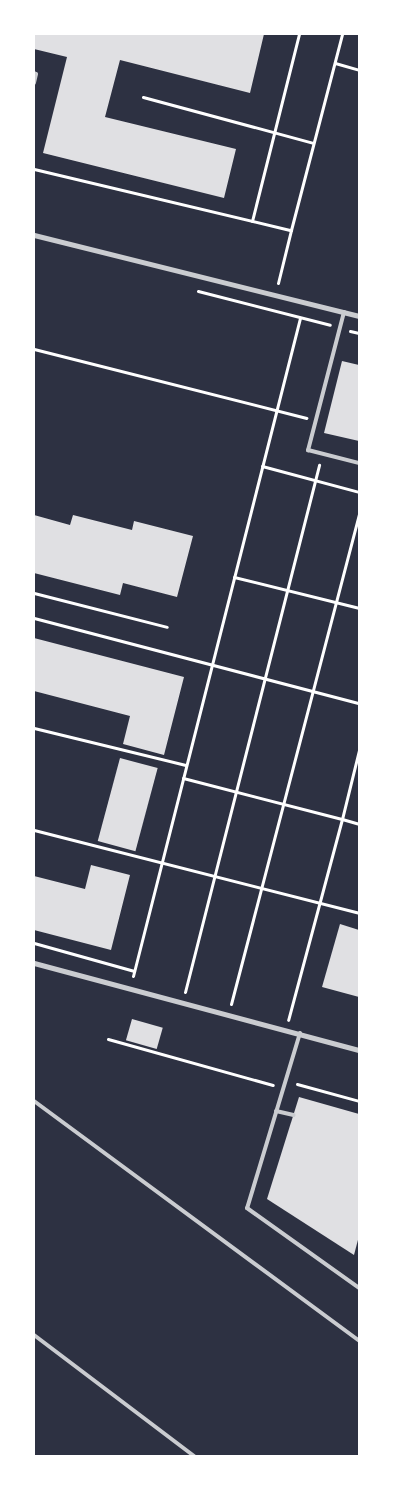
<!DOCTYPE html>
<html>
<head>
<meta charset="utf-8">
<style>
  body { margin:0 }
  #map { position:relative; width:393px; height:1490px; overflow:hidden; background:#2d3142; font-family:Barlow,sans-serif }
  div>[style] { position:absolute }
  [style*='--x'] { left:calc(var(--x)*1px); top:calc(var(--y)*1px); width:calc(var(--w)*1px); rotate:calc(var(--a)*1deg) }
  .building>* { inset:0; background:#e0e0e3; transform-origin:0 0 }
  .path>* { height:3px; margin:-1.5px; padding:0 1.5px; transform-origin:1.5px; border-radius:1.5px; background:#fff }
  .service>* { height:4px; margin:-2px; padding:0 2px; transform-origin:2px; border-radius:2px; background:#caccd0 }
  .minor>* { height:5px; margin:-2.5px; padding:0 2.5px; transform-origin:2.5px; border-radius:2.5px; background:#caccd0 }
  span { translate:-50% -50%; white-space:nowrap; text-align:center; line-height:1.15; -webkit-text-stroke:4px #fff; paint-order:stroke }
  .frame { position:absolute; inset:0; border:35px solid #fff; pointer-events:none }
</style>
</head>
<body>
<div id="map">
  <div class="building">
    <div style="clip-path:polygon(34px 34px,264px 34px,250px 93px,120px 60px,105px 117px,236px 149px,224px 198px,43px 153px,67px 57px,34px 49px)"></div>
    <div style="clip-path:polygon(342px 361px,359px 365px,359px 441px,324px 433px)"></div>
    <div style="clip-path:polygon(34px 515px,70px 525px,73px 515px,132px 530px,134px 521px,193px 536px,177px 597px,123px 583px,120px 595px,34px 573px)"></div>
    <div style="clip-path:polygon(34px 638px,184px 677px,164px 755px,123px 744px,130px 716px,34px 691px)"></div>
    <div style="left:120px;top:758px;width:39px;height:86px;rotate:15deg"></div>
    <div style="clip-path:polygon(91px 865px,130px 875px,111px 950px,34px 930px,34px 876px,85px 889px)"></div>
    <div style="clip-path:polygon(340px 924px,359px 930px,359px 997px,322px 987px)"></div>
    <div style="left:132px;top:1019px;width:32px;height:22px;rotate:16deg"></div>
    <div style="clip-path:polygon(299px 1097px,359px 1114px,359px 1236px,354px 1255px,267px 1199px)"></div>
  </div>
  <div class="path">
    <div style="--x:335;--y:63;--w:25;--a:16"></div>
    <div style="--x:143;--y:97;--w:176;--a:15.1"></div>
    <div style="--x:34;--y:169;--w:264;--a:13.4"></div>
    <div style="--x:291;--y:230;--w:203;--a:-75.4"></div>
    <div style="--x:252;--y:221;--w:193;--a:-75.9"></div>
    <div style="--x:278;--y:283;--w:55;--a:-76.2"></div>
    <div style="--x:198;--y:291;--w:136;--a:14.4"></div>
    <div style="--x:350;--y:331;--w:9;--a:13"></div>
    <div style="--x:34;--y:349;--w:281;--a:14.2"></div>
    <div style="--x:262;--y:466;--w:100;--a:15"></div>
    <div style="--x:234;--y:577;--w:129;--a:13.9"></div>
    <div style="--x:34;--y:593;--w:137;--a:14.3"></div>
    <div style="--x:34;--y:618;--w:336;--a:14.7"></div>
    <div style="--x:34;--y:728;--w:156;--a:13.7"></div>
    <div style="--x:359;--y:750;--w:71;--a:103.8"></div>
    <div style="--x:342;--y:819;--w:18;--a:16"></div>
    <div style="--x:183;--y:778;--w:164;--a:14.5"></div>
    <div style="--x:342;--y:819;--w:208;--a:105"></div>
    <div style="--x:34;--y:830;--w:335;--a:14.3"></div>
    <div style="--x:34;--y:943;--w:104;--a:15.6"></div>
    <div style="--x:133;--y:976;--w:679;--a:-75.76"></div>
    <div style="--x:185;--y:992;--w:544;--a:-75.73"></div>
    <div style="--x:231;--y:1004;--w:506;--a:-75.36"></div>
    <div style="--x:108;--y:1039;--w:171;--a:15.6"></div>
    <div style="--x:297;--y:1084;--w:64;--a:15.3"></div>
  </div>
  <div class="service">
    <div style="--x:34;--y:73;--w:2;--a:27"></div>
    <div style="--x:36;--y:74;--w:9;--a:103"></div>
    <div style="--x:344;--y:312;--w:143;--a:104.6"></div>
    <div style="--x:308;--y:450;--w:53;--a:14.3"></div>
    <div style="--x:300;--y:1033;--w:183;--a:106.8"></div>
    <div style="--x:247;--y:1208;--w:138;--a:35.5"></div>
    <div style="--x:34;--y:1101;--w:404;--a:36.4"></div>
    <div style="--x:276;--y:1111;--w:18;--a:13"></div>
    <div style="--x:34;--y:1335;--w:201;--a:37.1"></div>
  </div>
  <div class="minor">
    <div style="--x:34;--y:235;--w:335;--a:14"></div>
    <div style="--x:34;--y:963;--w:336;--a:15"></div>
  </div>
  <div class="frame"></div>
</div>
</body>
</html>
